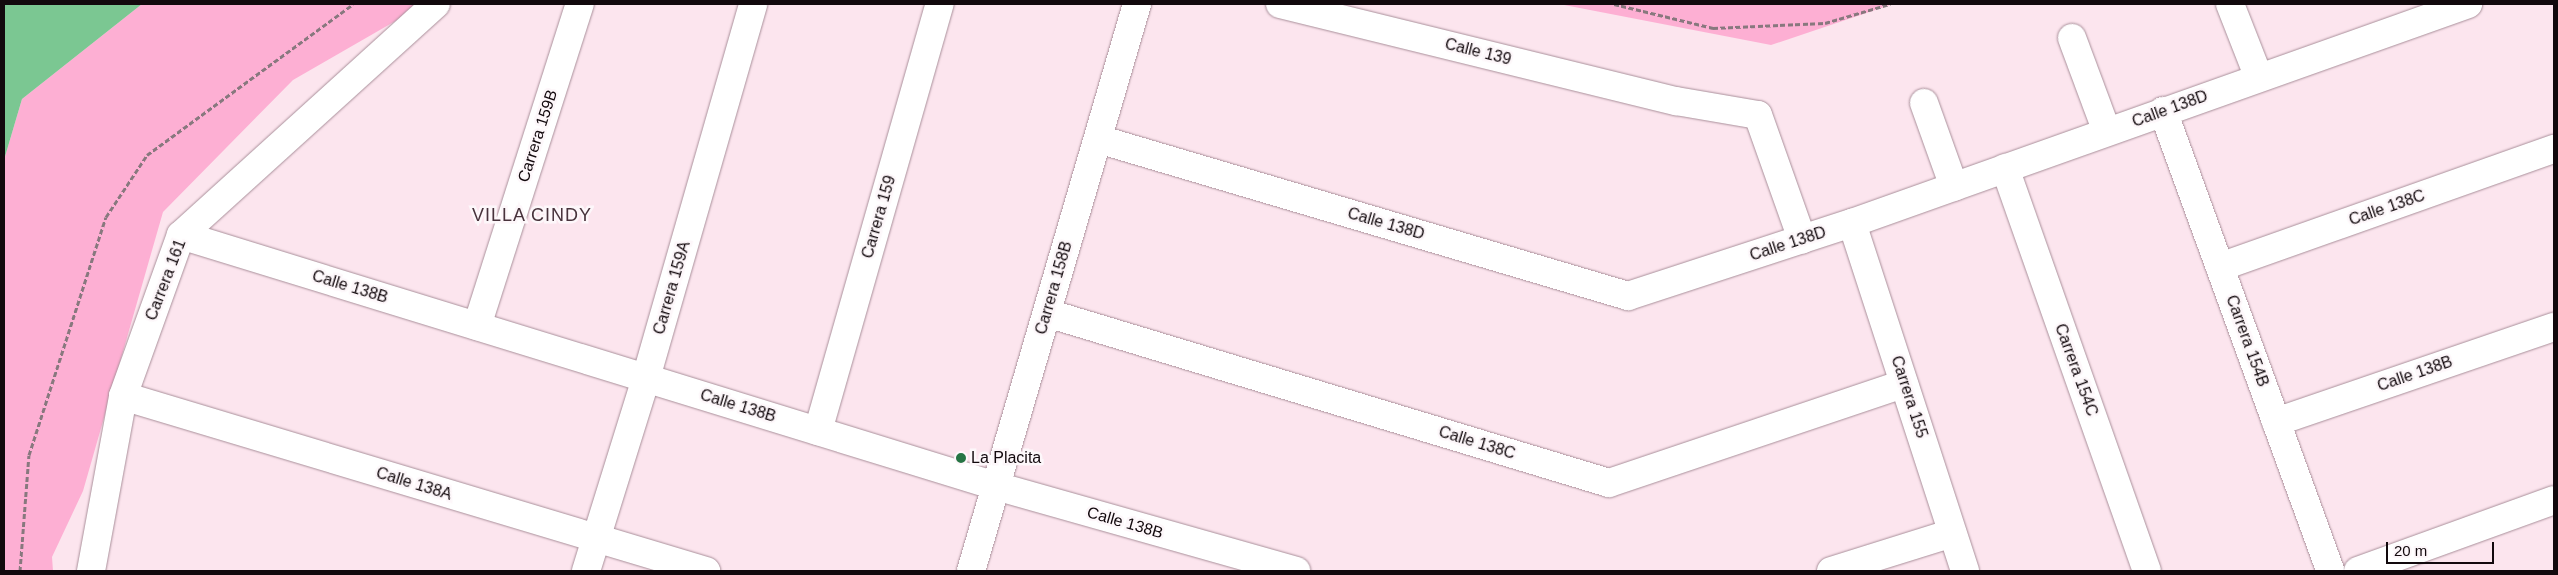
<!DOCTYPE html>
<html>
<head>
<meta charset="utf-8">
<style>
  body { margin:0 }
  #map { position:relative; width:2558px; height:575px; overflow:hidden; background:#fce5ee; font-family:Helvetica,sans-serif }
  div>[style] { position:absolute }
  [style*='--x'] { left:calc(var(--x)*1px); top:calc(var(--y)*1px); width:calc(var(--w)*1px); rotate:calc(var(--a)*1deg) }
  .green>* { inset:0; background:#fdafd3 }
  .water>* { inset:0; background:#7bc792 }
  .path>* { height:3px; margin-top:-1.5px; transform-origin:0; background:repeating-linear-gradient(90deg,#88787e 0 5px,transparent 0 7.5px) }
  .roads { filter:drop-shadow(0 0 1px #a98f9a) drop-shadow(0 0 1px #a98f9a) }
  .minor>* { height:28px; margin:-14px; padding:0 14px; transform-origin:14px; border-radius:14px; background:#fff }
  .dots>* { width:14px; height:14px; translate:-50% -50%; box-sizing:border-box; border:2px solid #fdf7fa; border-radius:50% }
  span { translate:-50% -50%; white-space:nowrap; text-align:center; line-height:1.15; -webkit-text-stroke:5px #fdf7fa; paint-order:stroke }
  .street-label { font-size:16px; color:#12090d }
  .poi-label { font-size:16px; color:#12090d }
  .left { translate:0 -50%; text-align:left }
  .neighbourhood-label { font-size:18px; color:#48333c; letter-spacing:1px }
  .frame { position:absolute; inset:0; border:5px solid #12090d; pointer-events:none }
  .scale { position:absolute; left:2386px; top:542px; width:108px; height:22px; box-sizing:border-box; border:2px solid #12090d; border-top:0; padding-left:6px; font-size:15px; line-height:18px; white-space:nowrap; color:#12090d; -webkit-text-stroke:4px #fdf7fa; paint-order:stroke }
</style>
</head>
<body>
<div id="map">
  <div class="green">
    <div style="clip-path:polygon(142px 4px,425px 4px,293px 80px,163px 212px,83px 491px,52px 557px,53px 571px,4px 571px,4px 160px,22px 99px)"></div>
    <div style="clip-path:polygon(1559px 4px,1893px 4px,1771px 45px)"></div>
  </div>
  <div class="water">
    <div style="clip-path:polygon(4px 4px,142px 4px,22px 99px,4px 160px)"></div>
  </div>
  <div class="path">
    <div style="--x:1614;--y:4;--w:102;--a:13.6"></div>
    <div style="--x:1713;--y:28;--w:112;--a:-2.6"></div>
    <div style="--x:1825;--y:23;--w:68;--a:-16.3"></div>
    <div style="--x:20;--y:571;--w:116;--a:-85.6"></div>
    <div style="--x:29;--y:455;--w:250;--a:-72.1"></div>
    <div style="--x:106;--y:217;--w:74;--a:-56.5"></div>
    <div style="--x:147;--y:155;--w:255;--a:-36.2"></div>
  </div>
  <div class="roads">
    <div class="minor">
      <div style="--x:1280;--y:4;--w:408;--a:13.8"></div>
      <div style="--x:1676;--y:101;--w:83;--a:9.7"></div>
      <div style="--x:1758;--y:115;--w:132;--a:70.5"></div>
      <div style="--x:2230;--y:4;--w:79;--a:68.6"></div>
      <div style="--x:2072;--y:38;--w:100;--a:69.6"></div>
      <div style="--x:1924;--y:103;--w:89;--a:70.3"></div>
      <div style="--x:2163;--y:111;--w:489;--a:70"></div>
      <div style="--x:1098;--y:139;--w:553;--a:16.5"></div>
      <div style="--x:1628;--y:296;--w:236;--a:-18.1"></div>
      <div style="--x:1852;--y:223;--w:654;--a:-19.57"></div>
      <div style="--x:2005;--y:168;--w:427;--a:70.6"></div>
      <div style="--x:1852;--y:223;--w:366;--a:72"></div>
      <div style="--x:181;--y:235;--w:853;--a:17.12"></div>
      <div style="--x:996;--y:486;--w:312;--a:15.8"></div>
      <div style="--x:2220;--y:267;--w:354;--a:-19.5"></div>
      <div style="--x:1047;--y:313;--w:587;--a:16.83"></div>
      <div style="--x:1609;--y:483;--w:311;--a:-18.6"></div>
      <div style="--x:477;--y:326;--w:338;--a:-72.3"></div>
      <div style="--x:123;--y:396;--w:609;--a:16.71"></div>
      <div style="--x:2276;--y:422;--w:294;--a:-18.9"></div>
      <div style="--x:818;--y:431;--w:444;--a:-74.1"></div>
      <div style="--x:91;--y:571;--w:178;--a:-79.6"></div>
      <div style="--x:123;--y:396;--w:171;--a:-70.2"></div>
      <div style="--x:181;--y:235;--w:344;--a:-42.2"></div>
      <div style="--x:586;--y:571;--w:202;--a:-72.7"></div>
      <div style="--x:646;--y:378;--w:389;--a:-74"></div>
      <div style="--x:971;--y:571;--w:591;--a:-73.68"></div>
      <div style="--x:1831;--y:571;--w:127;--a:-17.4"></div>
      <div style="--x:2358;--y:571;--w:208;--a:-19.9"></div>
    </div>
  </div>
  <div class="dots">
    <div style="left:961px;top:458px;background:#267444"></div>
  </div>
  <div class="street-label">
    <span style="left:1478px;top:52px;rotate:14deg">Calle 139</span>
    <span style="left:2170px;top:109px;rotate:-20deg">Calle 138D</span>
    <span style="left:538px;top:136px;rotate:-72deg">Carrera 159B</span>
    <span style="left:2387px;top:208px;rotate:-19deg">Calle 138C</span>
    <span style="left:879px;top:217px;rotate:-74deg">Carrera 159</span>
    <span style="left:1386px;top:224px;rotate:16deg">Calle 138D</span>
    <span style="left:1788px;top:244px;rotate:-18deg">Calle 138D</span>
    <span style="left:166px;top:280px;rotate:-69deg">Carrera 161</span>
    <span style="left:350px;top:287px;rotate:17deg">Calle 138B</span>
    <span style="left:672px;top:288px;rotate:-74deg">Carrera 159A</span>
    <span style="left:1054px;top:288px;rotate:-74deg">Carrera 158B</span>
    <span style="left:2247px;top:341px;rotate:70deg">Carrera 154B</span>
    <span style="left:2076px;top:370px;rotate:70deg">Carrera 154C</span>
    <span style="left:2415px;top:374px;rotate:-19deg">Calle 138B</span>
    <span style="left:1909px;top:397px;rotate:72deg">Carrera 155</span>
    <span style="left:738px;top:406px;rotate:17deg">Calle 138B</span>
    <span style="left:1477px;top:443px;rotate:17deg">Calle 138C</span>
    <span style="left:414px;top:484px;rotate:17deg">Calle 138A</span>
    <span style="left:1125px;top:523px;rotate:16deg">Calle 138B</span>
  </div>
  <div class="poi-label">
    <span class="left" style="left:971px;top:458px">La Placita</span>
  </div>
  <div class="neighbourhood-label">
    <span style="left:532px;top:215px">VILLA CINDY</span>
  </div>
  <div class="frame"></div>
  <div class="scale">20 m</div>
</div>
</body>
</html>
